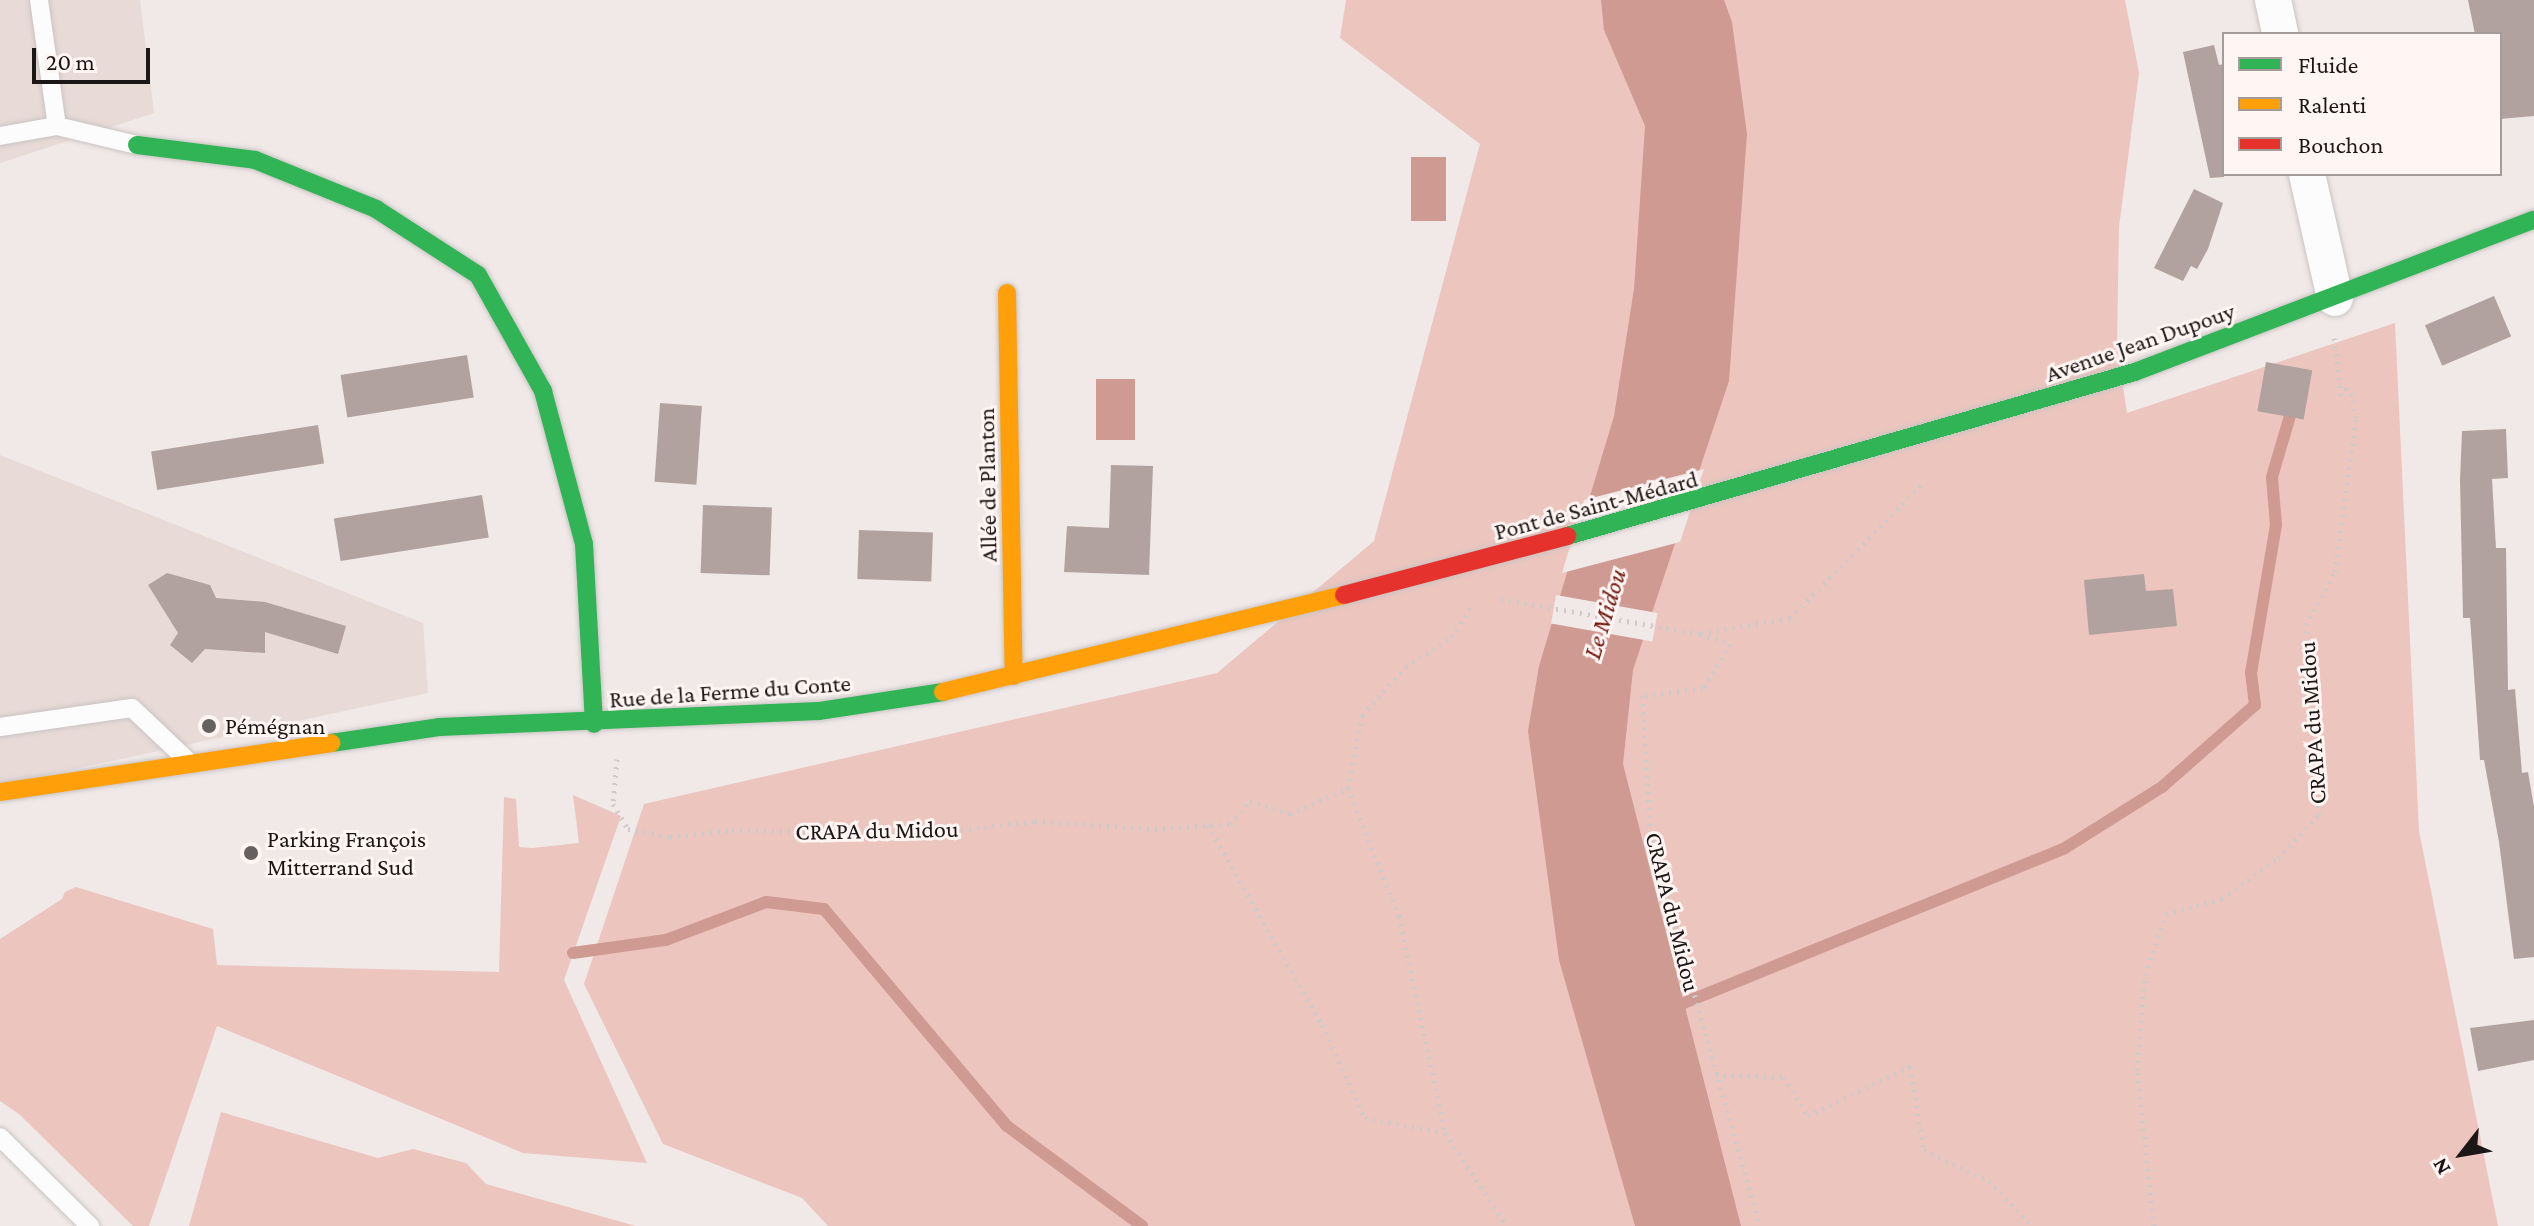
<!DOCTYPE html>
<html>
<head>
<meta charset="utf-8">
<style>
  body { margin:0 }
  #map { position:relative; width:2534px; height:1226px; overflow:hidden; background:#f0e9e8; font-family:"Crimson Pro",serif }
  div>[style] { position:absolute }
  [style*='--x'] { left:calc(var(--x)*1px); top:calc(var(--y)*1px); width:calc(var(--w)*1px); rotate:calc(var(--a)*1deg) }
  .built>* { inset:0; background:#e8dad7 }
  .green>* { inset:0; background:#ecc5be }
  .water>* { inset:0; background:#cf9a91; transform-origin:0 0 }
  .pier>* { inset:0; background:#f0e9e8; transform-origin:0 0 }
  .stream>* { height:12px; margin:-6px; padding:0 6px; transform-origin:6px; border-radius:6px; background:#cf9a91 }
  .building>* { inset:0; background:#b2a29f; transform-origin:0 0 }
  .path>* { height:5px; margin-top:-2.5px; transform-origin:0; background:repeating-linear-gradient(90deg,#cdcbca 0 2px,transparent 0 8px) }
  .roads { filter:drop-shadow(0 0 2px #c9c4c3) drop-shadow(0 0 2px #c9c4c3) }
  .lane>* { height:18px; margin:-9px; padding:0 9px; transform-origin:9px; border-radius:9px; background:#fdfcfc }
  .street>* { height:36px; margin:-18px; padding:0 18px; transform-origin:18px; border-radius:18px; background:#fdfcfc }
  .fast>* { height:18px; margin:-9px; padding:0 9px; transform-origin:9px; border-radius:9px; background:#30b455 }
  .slow>* { height:18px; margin:-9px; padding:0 9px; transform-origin:9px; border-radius:9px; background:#ff9f0a }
  .jam>* { height:18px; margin:-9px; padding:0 9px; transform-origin:9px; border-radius:9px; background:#e5322d }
  .dots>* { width:22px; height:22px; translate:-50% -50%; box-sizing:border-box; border:4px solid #fff5f3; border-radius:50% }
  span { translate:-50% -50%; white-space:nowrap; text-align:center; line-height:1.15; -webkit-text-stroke:6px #fff5f3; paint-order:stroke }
  .street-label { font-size:24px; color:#1b1716 }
  .poi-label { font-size:24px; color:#1b1716 }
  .left { translate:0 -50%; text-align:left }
  .water-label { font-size:26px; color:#721a10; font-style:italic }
  .legend { position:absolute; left:2222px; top:32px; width:280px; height:144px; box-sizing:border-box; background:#fff5f3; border:2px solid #a49c9b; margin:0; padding:10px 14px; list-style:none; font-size:24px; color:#1b1716 }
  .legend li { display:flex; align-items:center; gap:16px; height:40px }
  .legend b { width:40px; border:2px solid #a49c9b }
  .north { position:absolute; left:2422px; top:1114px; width:80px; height:80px; -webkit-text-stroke:6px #fff5f3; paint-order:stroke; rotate:239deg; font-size:22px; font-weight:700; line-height:32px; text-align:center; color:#1b1716 }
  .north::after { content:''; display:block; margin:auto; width:28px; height:36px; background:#1b1716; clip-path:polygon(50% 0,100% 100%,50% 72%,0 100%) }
  .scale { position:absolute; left:32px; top:48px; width:118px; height:36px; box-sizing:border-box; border:4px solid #1b1716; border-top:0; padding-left:10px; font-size:24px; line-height:28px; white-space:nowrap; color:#1b1716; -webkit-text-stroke:6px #fff5f3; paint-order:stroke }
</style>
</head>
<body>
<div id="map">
  <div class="built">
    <div style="clip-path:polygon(0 0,140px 0,154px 113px,0 163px)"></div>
    <div style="clip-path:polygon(0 455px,423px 623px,428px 693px,0 785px)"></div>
  </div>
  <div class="green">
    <div style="clip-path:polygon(1346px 0,2125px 0,2139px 73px,2119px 227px,2117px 346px,2127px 413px,2395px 323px,2419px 831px,2498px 1226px,828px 1226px,802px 1198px,663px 1144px,584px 984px,644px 804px,1217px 673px,1374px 541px,1480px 144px,1340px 38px)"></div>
    <div style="clip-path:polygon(573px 795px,621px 816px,564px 980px,647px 1163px,523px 1153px,217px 1026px,149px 1226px,133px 1226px,19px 1114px,0 1101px,0 939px,62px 899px,65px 892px,76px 887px,213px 929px,217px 965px,499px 972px,504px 797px,516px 799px,519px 847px,532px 848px,579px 843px)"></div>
    <div style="clip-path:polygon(221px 1112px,378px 1158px,413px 1149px,466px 1163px,486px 1184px,636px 1226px,189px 1226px)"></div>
  </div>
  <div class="water">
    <div style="clip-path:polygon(1601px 0,1724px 0,1732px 22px,1747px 134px,1729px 381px,1633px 670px,1623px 764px,1741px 1226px,1635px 1226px,1559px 960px,1528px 731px,1539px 666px,1614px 416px,1634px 289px,1645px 126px,1604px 30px)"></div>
    <div style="left:1411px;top:157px;width:35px;height:64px"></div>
    <div style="left:1096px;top:379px;width:39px;height:61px"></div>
  </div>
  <div class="pier">
    <div style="clip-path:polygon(1704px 469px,1680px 542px,1562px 573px,1584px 500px)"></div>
    <div style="left:1556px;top:595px;width:103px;height:29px;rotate:10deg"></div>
  </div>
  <div class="stream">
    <div style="--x:573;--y:953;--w:94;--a:-8"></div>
    <div style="--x:666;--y:940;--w:107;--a:-20.8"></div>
    <div style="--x:766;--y:902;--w:58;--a:6.9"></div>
    <div style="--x:824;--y:909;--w:284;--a:49.9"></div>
    <div style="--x:1007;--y:1126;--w:168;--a:36.5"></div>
    <div style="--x:1669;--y:1009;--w:427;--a:-22.1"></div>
    <div style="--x:2065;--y:848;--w:115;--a:-32.2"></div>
    <div style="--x:2162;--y:787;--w:124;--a:-41.4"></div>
    <div style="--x:2255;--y:705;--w:32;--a:-97"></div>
    <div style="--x:2251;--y:673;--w:150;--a:-80.4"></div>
    <div style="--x:2276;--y:525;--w:48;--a:-94.8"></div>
    <div style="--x:2272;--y:477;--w:64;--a:-73.6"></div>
  </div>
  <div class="building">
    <div style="clip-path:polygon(2468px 0,2534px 0,2534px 116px,2500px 119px,2500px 34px,2475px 34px)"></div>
    <div style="clip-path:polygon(2214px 45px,2219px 65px,2224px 64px,2224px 177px,2210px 178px,2183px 52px)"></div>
    <div style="clip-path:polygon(2194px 189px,2223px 203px,2208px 249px,2197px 269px,2191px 266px,2183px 281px,2154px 268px)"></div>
    <div style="left:2494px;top:296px;width:44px;height:75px;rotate:67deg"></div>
    <div style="left:467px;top:355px;width:43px;height:128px;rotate:81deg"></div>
    <div style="left:2266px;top:362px;width:47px;height:50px;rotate:10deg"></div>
    <div style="left:660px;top:403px;width:42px;height:79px;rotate:4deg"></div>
    <div style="left:318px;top:425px;width:39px;height:169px;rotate:81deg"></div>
    <div style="clip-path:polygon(2506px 429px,2508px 478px,2492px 479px,2496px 548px,2506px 548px,2508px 690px,2515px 689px,2522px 773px,2528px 772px,2534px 807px,2534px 957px,2514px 959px,2499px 842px,2484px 760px,2480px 760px,2470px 618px,2463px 618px,2460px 480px,2462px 431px)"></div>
    <div style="clip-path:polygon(1111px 465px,1153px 466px,1149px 575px,1064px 572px,1067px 526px,1109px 528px)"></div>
    <div style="left:482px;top:495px;width:43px;height:150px;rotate:81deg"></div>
    <div style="left:703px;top:505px;width:69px;height:68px;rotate:2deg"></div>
    <div style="left:859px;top:530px;width:74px;height:49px;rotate:2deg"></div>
    <div style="clip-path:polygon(167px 573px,210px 585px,216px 598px,265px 602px,346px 626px,338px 654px,265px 632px,265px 653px,205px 649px,192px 663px,170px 645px,178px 633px,148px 585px)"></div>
    <div style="clip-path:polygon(2144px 574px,2146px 591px,2173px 589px,2177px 626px,2089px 635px,2084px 580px)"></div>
    <div style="clip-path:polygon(2534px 1020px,2534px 1060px,2478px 1071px,2470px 1028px)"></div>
  </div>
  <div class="path">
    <div style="--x:2334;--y:338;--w:58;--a:83.1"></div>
    <div style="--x:1501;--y:599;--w:202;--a:10"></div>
    <div style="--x:1700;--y:634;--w:32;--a:18"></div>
    <div style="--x:1730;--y:644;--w:52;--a:121.5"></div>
    <div style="--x:1703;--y:688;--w:62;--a:172.5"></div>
    <div style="--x:1642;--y:696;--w:145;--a:86.4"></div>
    <div style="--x:1651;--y:841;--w:400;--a:74.2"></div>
    <div style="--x:1701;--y:633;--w:90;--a:-9.6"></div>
    <div style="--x:1790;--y:618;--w:191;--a:-45.4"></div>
    <div style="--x:617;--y:759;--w:45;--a:95.1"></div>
    <div style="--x:613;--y:804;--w:29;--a:59"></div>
    <div style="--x:628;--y:829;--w:43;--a:10.8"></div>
    <div style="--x:670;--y:837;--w:62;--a:-6.4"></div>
    <div style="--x:732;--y:830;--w:197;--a:1.2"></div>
    <div style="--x:929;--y:834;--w:107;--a:-7"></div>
    <div style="--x:1035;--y:821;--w:120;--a:3.8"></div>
    <div style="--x:1155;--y:829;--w:75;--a:-3.8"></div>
    <div style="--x:1230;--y:824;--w:30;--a:-49"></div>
    <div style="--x:1250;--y:801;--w:42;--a:18"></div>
    <div style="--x:1290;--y:814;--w:64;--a:-24.1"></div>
    <div style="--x:1348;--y:788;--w:74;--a:-79.1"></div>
    <div style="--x:1362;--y:715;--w:65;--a:-47.5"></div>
    <div style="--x:1406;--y:667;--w:55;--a:-33.1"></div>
    <div style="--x:1452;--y:637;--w:36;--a:-58"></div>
    <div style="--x:1348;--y:788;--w:138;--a:68.3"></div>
    <div style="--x:1399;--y:916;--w:222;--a:78"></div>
    <div style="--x:1445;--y:1133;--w:112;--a:56.3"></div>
    <div style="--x:1208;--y:825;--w:230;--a:60.3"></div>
    <div style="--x:1322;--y:1025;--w:102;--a:65.2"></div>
    <div style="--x:1365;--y:1118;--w:81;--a:10.6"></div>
    <div style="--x:1716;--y:1075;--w:68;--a:1.7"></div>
    <div style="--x:1784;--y:1077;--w:46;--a:58.4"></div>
    <div style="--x:1808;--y:1116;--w:114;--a:-26.1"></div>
    <div style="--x:1910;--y:1066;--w:85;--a:80.5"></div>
    <div style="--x:1924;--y:1150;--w:72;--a:25.5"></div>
    <div style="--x:1989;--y:1181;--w:62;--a:46.3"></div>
    <div style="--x:2154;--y:1226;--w:157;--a:-96.2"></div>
    <div style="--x:2137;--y:1070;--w:95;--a:-85.2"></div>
    <div style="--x:2145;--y:975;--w:65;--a:-71"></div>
    <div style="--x:2166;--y:914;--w:58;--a:-15"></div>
    <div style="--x:2222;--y:899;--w:69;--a:-36.2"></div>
    <div style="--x:2278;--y:858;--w:59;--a:-46.4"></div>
    <div style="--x:2319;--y:815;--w:89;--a:-91.9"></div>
    <div style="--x:2316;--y:726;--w:46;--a:-103.7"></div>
    <div style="--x:2305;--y:681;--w:56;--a:-89"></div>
    <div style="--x:2306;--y:625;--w:60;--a:-61.3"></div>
    <div style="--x:2335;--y:572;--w:155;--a:-82.2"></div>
    <div style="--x:2356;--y:418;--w:23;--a:-100"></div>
    <div style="--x:2352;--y:395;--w:17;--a:-135"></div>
  </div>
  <div class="roads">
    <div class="lane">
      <div style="--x:39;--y:0;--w:127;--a:81.9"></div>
      <div style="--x:57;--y:126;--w:82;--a:13.4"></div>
      <div style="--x:0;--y:136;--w:58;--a:-10"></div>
      <div style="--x:0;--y:727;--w:133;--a:-8.2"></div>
      <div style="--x:132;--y:708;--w:76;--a:43.4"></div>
      <div style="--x:0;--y:1137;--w:127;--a:44.7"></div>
    </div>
    <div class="street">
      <div style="--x:2273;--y:0;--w:35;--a:78"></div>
      <div style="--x:2307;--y:174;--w:127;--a:77.3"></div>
    </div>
    <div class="fast">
      <div style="--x:137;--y:145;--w:119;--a:7.2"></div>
      <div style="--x:255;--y:160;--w:131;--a:22"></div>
      <div style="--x:376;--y:209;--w:121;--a:32.9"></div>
      <div style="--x:478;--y:275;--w:133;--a:60.7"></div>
      <div style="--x:543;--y:391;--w:158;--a:75"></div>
      <div style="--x:584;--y:544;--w:180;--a:86.8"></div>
      <div style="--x:1567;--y:536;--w:591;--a:-16.11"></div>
      <div style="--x:2135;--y:372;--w:427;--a:-20.9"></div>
      <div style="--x:331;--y:743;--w:109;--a:-8.4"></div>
      <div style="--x:439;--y:727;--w:380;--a:-2.4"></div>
      <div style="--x:819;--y:711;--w:125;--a:-8.7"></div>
    </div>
    <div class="slow">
      <div style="--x:1007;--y:293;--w:383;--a:89"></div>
      <div style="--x:943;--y:692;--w:413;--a:-13.6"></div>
      <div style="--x:0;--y:792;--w:335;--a:-8.4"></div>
    </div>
    <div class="jam">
      <div style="--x:1344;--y:595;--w:231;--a:-14.8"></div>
    </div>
  </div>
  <div class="dots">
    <div style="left:209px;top:726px;background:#666060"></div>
    <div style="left:251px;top:853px;background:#666060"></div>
  </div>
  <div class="street-label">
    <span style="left:2140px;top:342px;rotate:-19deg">Avenue Jean Dupouy</span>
    <span style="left:987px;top:485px;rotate:-91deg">Allée de Planton</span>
    <span style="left:1596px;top:505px;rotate:-15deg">Pont de Saint-Médard</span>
    <span style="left:730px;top:691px;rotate:-4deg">Rue de la Ferme du Conte</span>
    <span style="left:2312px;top:723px;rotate:-94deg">CRAPA du Midou</span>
    <span style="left:877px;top:830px;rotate:-1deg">CRAPA du Midou</span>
    <span style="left:1673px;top:912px;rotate:76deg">CRAPA du Midou</span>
  </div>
  <div class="poi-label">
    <span class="left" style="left:225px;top:726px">Pémégnan</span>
    <span class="left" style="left:267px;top:853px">Parking François<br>Mitterrand Sud</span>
  </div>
  <div class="water-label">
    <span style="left:1605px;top:614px;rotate:-73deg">Le Midou</span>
  </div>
  <ul class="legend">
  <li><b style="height:10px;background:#30b455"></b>Fluide</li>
  <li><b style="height:10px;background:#ff9f0a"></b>Ralenti</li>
  <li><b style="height:10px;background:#e5322d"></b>Bouchon</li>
  </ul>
  <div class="north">N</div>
  <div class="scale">20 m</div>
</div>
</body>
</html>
